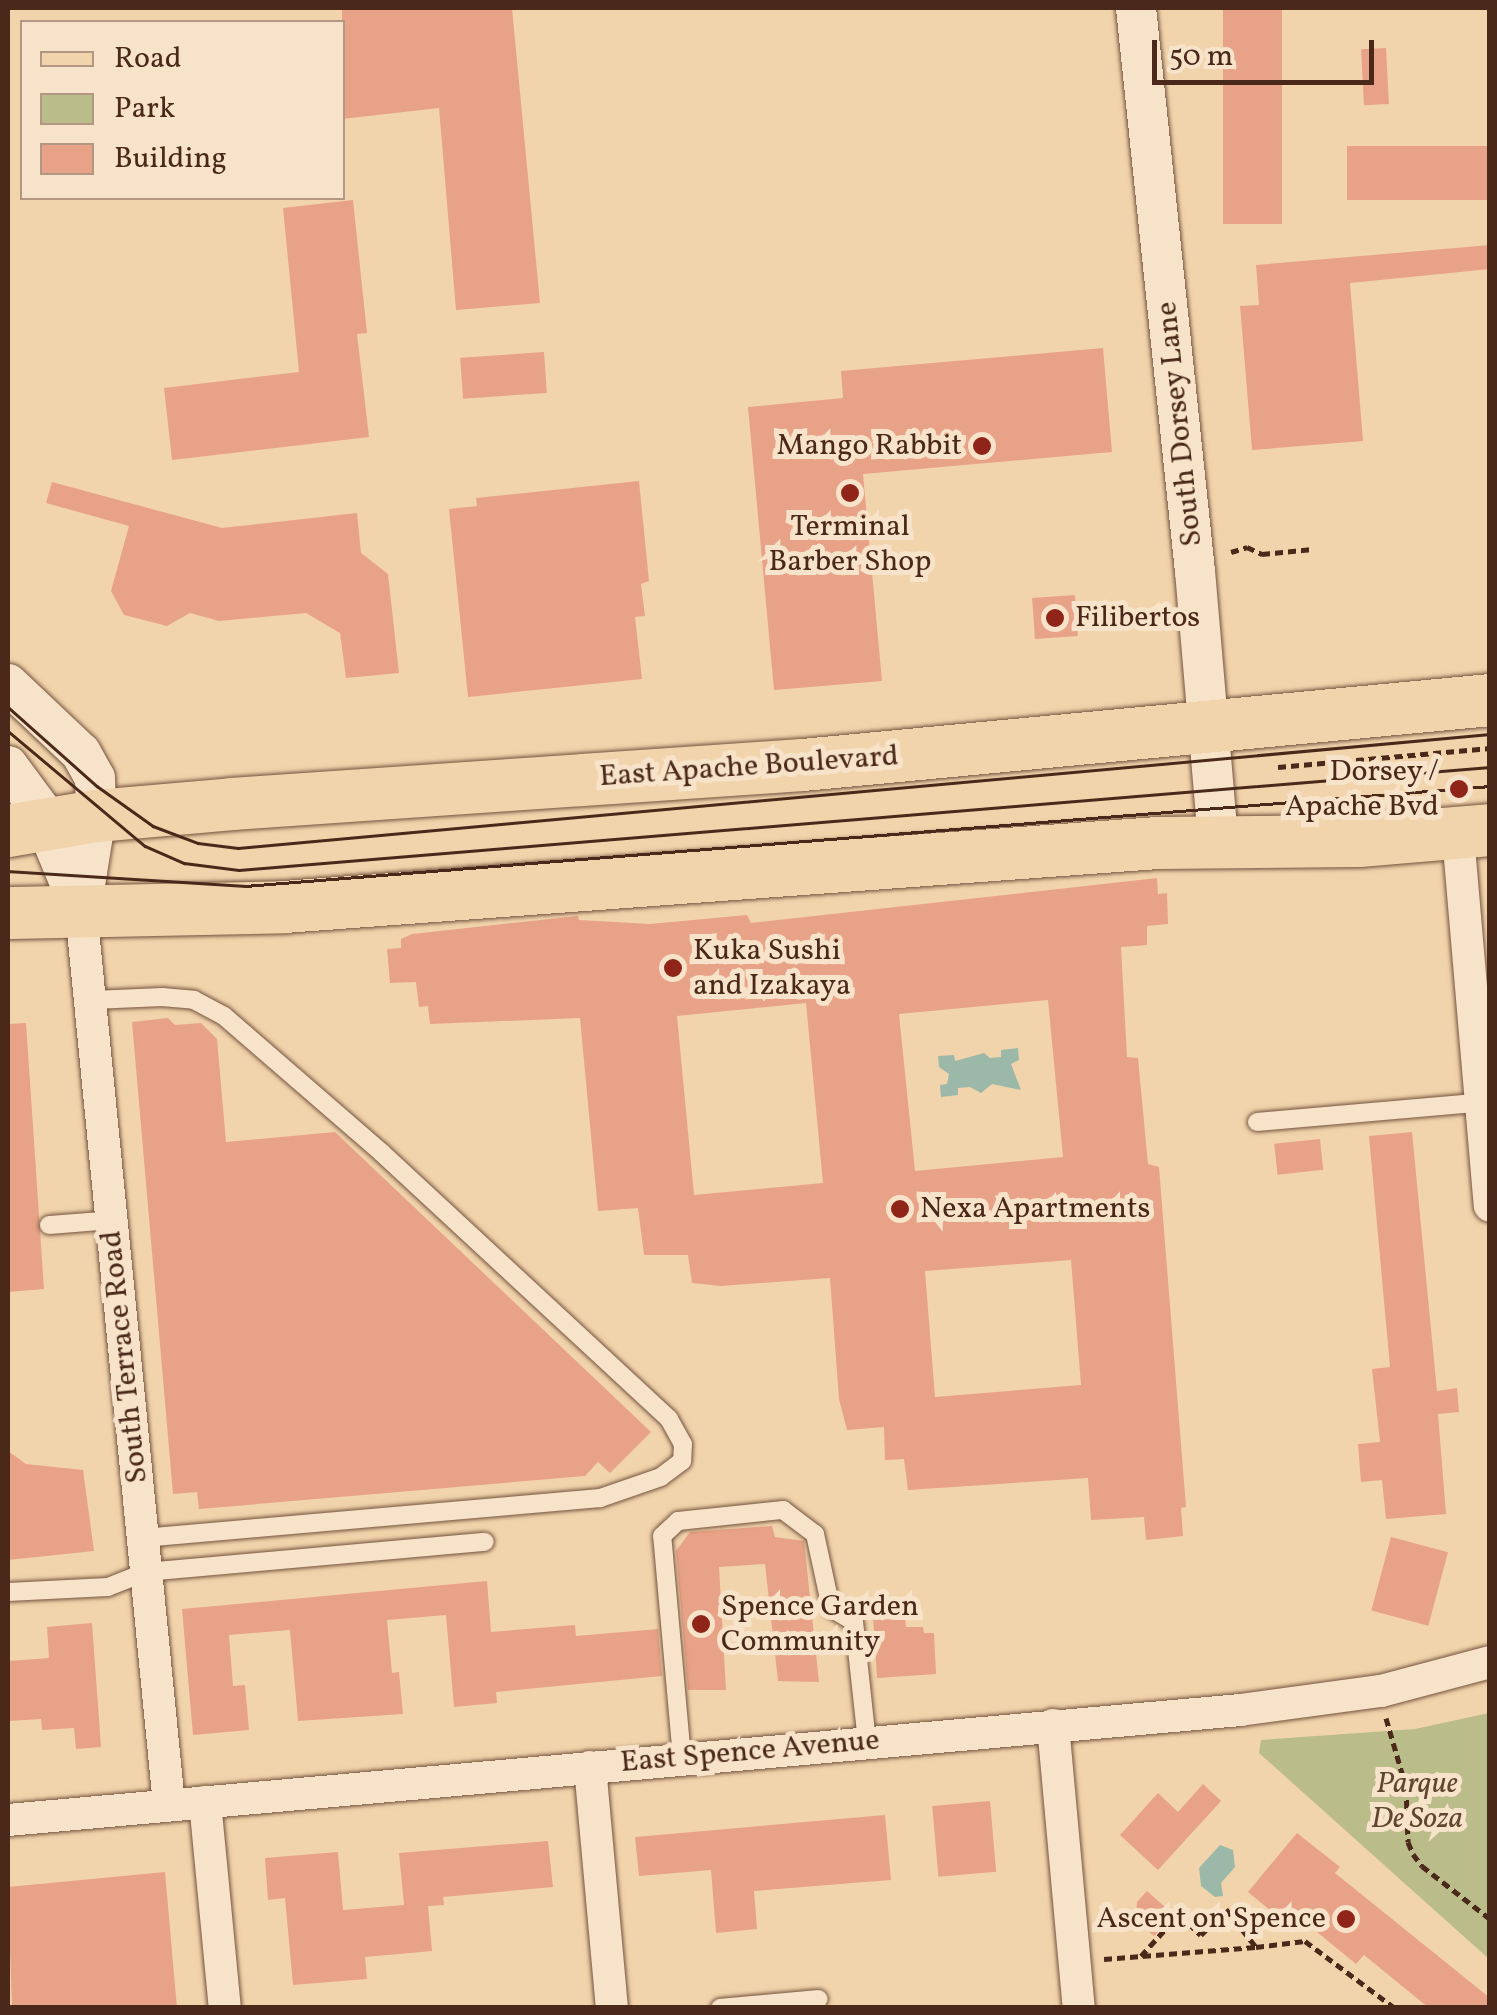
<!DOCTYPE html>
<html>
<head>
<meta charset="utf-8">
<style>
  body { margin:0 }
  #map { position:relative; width:1497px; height:2015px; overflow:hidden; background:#f2d4ac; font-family:Vollkorn,serif }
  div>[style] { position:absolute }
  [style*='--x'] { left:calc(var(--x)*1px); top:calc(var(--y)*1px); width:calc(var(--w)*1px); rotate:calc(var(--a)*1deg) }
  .green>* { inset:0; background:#babd89 }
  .water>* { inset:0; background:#9bb8a8 }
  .building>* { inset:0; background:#e8a287; transform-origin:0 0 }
  .path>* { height:5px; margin-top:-2.5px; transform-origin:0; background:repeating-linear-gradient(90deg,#4a281a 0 8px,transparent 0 13px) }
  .roads { filter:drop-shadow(0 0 2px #74533e) drop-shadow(0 0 2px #74533e) }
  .service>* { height:18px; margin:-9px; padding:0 9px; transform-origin:9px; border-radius:9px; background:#f7e3c9 }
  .minor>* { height:32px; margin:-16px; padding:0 16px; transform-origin:16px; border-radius:16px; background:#f7e3c9 }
  .tertiary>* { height:40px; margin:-20px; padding:0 20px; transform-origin:20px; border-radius:20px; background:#f7e3c9 }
  .primary>* { height:52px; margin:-26px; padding:0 26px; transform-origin:26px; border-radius:26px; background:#f2d4ac }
  .tram>* { height:2.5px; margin:-1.25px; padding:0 1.25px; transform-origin:1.25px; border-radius:1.25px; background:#4a281a }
  .dots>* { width:28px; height:28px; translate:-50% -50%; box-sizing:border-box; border:5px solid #f7e3c9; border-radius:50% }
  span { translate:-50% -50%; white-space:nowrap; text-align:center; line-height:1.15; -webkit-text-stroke:10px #f7e3c9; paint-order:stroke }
  .street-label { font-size:30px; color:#4a281a }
  .poi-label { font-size:30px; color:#4a281a }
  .right { translate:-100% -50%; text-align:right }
  .left { translate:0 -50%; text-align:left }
  .park-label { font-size:30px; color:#604630; font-style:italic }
  .frame { position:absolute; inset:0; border:10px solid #4a281a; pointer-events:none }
  .legend { position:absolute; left:20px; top:20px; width:325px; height:180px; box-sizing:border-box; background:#f7e3c9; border:2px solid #b29883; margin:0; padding:12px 18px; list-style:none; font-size:30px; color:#4a281a }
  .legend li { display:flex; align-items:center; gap:20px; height:50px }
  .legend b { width:50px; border:2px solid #b29883 }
  .scale { position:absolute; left:1152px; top:40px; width:222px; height:45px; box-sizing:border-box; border:5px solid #4a281a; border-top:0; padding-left:12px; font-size:30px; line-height:35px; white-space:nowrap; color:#4a281a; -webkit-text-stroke:8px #f7e3c9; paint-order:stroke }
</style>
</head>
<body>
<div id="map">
  <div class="green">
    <div style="clip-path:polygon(1489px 1713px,1490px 1713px,1489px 1959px,1259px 1753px,1261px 1740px,1415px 1729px)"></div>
  </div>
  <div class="water">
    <div style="clip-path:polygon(1018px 1048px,1019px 1060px,1011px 1064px,1021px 1090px,992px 1084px,981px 1093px,970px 1087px,958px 1088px,958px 1095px,941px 1097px,940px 1085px,947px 1084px,949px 1074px,939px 1067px,938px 1056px,954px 1055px,955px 1061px,984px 1053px,990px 1058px,1001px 1057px,1001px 1050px)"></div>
    <div style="clip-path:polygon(1220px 1845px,1233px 1850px,1235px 1867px,1221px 1883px,1223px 1896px,1215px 1897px,1201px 1886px,1199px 1868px)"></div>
  </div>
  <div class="building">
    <div style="clip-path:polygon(342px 8px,512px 8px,540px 303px,456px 310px,439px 108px,342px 119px)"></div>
    <div style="left:1223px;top:8px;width:59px;height:216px"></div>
    <div style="left:1386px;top:48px;width:56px;height:25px;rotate:87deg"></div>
    <div style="left:1490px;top:146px;width:54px;height:143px;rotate:90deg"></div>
    <div style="clip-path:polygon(353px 200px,367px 333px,357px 334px,369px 437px,172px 460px,164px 388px,299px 372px,283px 208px)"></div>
    <div style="clip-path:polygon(1490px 245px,1490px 269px,1350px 283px,1363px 441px,1252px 450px,1240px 306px,1259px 305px,1256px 265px)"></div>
    <div style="clip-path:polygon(1103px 348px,1112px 452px,863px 474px,882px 681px,774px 690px,748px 407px,843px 398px,841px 371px)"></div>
    <div style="left:544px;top:352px;width:41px;height:84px;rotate:86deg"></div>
    <div style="clip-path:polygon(639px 481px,649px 581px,641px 584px,645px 616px,635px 617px,642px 679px,468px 697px,449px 509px,477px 506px,476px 498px)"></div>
    <div style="clip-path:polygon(52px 482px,222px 528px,357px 513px,361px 553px,388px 574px,399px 673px,346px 678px,340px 633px,306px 613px,219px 621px,190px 613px,167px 626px,124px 615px,111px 591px,129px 526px,46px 503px)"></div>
    <div style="left:1075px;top:595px;width:41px;height:43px;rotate:86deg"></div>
    <div style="clip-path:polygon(evenodd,1157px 878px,1158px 894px,1167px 893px,1168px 924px,1147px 926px,1147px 945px,1121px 947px,1127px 1057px,1138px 1058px,1148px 1164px,1159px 1167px,1186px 1507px,1181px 1508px,1183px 1536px,1146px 1540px,1144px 1517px,1091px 1520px,1088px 1478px,908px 1490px,904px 1459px,885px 1460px,884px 1427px,847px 1430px,839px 1399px,830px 1278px,721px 1286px,692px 1283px,688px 1255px,644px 1255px,638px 1208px,598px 1211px,580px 1018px,430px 1024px,428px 1006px,419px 1007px,416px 982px,390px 983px,387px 949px,401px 948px,401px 939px,412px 934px,578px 916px,579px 920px,650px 924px,747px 915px,751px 923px,1157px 878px,1048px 1000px,1063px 1157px,915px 1171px,899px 1014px,1048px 1000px,1157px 878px,806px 1003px,823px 1183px,694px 1195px,677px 1016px,806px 1003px,1157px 878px,1071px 1260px,1081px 1385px,935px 1397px,925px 1271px,1071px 1260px)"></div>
    <div style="clip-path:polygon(168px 1018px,175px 1025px,201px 1023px,217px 1039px,226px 1142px,335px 1132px,651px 1432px,610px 1473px,598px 1462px,585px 1476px,199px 1509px,197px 1492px,173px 1494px,132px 1022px)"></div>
    <div style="clip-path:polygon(26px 1023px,44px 1289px,8px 1292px,8px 1024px)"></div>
    <div style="clip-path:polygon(1412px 1132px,1437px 1391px,1457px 1388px,1459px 1412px,1438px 1414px,1446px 1514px,1386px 1519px,1382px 1480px,1361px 1482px,1358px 1444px,1380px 1442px,1372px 1369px,1390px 1367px,1369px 1136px)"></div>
    <div style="left:1320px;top:1139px;width:31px;height:46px;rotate:84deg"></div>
    <div style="clip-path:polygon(8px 1451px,26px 1464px,83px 1470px,94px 1551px,8px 1560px)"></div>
    <div style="clip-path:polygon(772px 1526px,775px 1537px,804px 1541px,819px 1682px,778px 1681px,765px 1564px,719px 1567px,726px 1690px,688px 1690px,676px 1551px,690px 1532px)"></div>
    <div style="left:1391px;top:1537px;width:59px;height:76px;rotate:15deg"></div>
    <div style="clip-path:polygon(487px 1581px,491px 1632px,575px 1625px,576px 1636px,658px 1629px,662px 1676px,496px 1692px,497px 1703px,454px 1707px,446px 1615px,387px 1620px,392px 1673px,399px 1672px,403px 1714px,298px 1721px,290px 1630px,229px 1635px,233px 1686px,245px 1685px,249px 1730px,193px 1735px,182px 1609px)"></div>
    <div style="clip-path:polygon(903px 1601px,906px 1627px,923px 1627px,924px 1633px,934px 1633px,936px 1674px,877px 1678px,872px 1602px)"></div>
    <div style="clip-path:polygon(92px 1623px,101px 1747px,76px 1749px,74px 1728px,42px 1730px,41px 1719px,9px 1721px,8px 1661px,49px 1658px,47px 1627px)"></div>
    <div style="clip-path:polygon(1203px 1784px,1221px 1801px,1158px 1870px,1120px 1835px,1158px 1793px,1178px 1812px)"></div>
    <div style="left:990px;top:1801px;width:71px;height:58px;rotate:85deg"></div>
    <div style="clip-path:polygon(885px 1815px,891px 1880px,754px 1891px,757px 1929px,716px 1933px,711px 1870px,639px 1876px,635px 1837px)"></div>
    <div style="clip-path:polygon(1297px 1833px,1340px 1867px,1335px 1873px,1490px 1998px,1490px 2008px,1429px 2008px,1364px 1955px,1356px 1964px,1295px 1914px,1287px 1924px,1248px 1892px)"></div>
    <div style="clip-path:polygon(548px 1841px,553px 1887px,443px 1897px,444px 1905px,428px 1906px,432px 1951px,365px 1957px,367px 1979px,293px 1985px,285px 1898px,268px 1900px,265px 1858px,338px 1852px,343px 1910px,404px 1905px,399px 1853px)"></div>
    <div style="clip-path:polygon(165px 1872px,177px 2008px,12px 2008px,8px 1887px)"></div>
    <div style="clip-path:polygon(1147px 1891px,1174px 1915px,1154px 1936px,1136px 1921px,1137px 1902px)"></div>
  </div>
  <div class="path">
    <div style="--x:1231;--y:552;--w:17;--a:-17"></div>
    <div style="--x:1247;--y:547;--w:17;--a:25"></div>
    <div style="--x:1262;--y:554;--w:51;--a:-5.6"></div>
    <div style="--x:1278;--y:767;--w:213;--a:-5.1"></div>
    <div style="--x:1386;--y:1718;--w:72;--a:73.8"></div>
    <div style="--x:1406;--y:1787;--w:55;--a:87.9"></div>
    <div style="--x:1408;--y:1842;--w:13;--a:67"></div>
    <div style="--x:1413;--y:1854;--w:15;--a:53"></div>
    <div style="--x:1422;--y:1866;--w:86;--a:37.9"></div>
    <div style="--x:1141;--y:1956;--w:57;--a:-47.9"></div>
    <div style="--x:1179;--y:1914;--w:30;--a:44"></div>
    <div style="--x:1201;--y:1935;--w:36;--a:-46"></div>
    <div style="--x:1226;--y:1909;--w:48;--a:51.7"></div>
    <div style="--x:1256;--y:1947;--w:49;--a:-7"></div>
    <div style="--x:1305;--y:1941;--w:112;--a:36.7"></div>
    <div style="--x:1104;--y:1959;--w:152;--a:-4.5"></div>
  </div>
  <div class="roads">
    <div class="service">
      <div style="--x:93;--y:1000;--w:69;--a:-2.5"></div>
      <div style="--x:162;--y:997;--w:32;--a:5"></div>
      <div style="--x:194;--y:1000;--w:34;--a:28"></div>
      <div style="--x:224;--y:1016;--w:209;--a:40.9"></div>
      <div style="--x:382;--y:1153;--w:391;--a:42.8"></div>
      <div style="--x:669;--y:1419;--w:29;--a:61"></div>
      <div style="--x:683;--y:1444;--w:17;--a:93"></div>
      <div style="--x:682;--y:1461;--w:26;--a:143"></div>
      <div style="--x:661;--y:1477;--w:65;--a:161"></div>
      <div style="--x:600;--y:1498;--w:459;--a:175"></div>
      <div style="--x:1257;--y:1122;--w:230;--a:-5"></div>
      <div style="--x:49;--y:1225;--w:63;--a:-4.5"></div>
      <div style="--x:8;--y:1592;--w:100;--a:-2.9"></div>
      <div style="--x:108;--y:1587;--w:41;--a:-21.5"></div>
      <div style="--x:146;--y:1572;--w:340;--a:-5.1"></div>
      <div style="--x:682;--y:1758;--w:223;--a:-95.1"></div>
      <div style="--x:662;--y:1536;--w:22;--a:-43"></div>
      <div style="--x:678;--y:1521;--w:106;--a:-6"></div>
      <div style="--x:783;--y:1510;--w:40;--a:37"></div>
      <div style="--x:815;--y:1534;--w:76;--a:77.8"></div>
      <div style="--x:831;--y:1608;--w:27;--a:31"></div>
      <div style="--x:854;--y:1622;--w:121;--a:83.8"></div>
      <div style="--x:720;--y:2008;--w:99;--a:-5.2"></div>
    </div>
    <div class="minor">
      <div style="--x:1458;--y:835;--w:372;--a:85.1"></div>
      <div style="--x:81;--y:910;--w:899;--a:84.38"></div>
      <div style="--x:1053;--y:1725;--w:284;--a:84.8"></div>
      <div style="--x:590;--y:1767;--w:242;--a:84.8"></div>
      <div style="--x:205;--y:1802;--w:207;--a:84.5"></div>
      <div style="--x:8;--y:1820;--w:1237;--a:-5.1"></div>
      <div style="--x:1240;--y:1710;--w:142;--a:-7.7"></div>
      <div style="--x:1381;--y:1691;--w:113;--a:-14.9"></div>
    </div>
    <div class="tertiary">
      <div style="--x:1136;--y:8;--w:566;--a:84.02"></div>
      <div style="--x:1195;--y:571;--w:271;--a:85.1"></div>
      <div style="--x:8;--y:684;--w:100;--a:43.4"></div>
      <div style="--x:81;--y:753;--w:29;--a:61"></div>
      <div style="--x:95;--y:778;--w:38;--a:88"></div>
      <div style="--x:96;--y:816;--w:95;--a:99.1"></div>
      <div style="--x:8;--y:766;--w:52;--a:53.6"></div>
      <div style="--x:39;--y:808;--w:110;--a:67.6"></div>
    </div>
    <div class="primary">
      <div style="--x:8;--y:831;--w:89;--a:-9.7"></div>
      <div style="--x:96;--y:816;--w:137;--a:-5"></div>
      <div style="--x:232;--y:804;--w:572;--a:-3.91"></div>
      <div style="--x:803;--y:765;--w:690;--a:-5.4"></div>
      <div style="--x:8;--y:913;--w:276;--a:-1.2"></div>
      <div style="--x:284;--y:907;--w:876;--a:-4.19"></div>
      <div style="--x:1158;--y:843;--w:201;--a:-0.6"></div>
      <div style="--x:1359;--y:841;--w:131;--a:-4.8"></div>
    </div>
  </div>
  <div class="tram">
    <div style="--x:8;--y:707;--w:119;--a:41.6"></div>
    <div style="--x:97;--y:786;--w:69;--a:35.5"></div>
    <div style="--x:153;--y:826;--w:48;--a:20.7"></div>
    <div style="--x:198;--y:843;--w:40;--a:7.1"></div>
    <div style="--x:238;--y:848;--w:1257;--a:-5.2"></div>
    <div style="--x:8;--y:731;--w:179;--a:40"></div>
    <div style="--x:145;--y:846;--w:43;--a:23.6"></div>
    <div style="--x:184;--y:863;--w:55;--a:7.3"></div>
    <div style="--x:239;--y:870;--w:1255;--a:-4.71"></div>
    <div style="--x:8;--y:871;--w:237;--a:3.6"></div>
    <div style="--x:245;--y:886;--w:1249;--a:-4.59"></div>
  </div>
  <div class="dots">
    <div style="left:982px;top:446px;background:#8f2418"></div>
    <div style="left:850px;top:493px;background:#8f2418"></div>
    <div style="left:1055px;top:618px;background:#8f2418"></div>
    <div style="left:1459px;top:789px;background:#8f2418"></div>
    <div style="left:673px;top:968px;background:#8f2418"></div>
    <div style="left:900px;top:1209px;background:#8f2418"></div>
    <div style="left:701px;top:1624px;background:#8f2418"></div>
    <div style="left:1346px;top:1919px;background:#8f2418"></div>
  </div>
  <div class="street-label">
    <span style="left:1180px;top:424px;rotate:-96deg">South Dorsey Lane</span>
    <span style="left:749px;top:767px;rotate:-4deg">East Apache Boulevard</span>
    <span style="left:125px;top:1357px;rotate:-96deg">South Terrace Road</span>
    <span style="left:750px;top:1752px;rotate:-5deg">East Spence Avenue</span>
  </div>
  <div class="poi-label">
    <span class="right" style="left:962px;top:446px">Mango Rabbit</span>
    <span style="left:850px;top:544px">Terminal<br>Barber Shop</span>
    <span class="left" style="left:1075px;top:618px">Filibertos</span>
    <span class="right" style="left:1439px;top:789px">Dorsey /<br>Apache Bvd</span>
    <span class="left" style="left:693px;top:968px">Kuka Sushi<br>and Izakaya</span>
    <span class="left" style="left:920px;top:1209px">Nexa Apartments</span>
    <span class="left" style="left:721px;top:1624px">Spence Garden<br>Community</span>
    <span class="right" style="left:1326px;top:1919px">Ascent on Spence</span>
  </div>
  <div class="park-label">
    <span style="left:1417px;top:1801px">Parque<br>De Soza</span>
  </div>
  <div class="frame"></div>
  <ul class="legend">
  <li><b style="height:12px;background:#f2d4ac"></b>Road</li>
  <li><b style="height:28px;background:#babd89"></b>Park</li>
  <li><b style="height:28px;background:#e8a287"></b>Building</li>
  </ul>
  <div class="scale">50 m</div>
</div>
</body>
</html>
